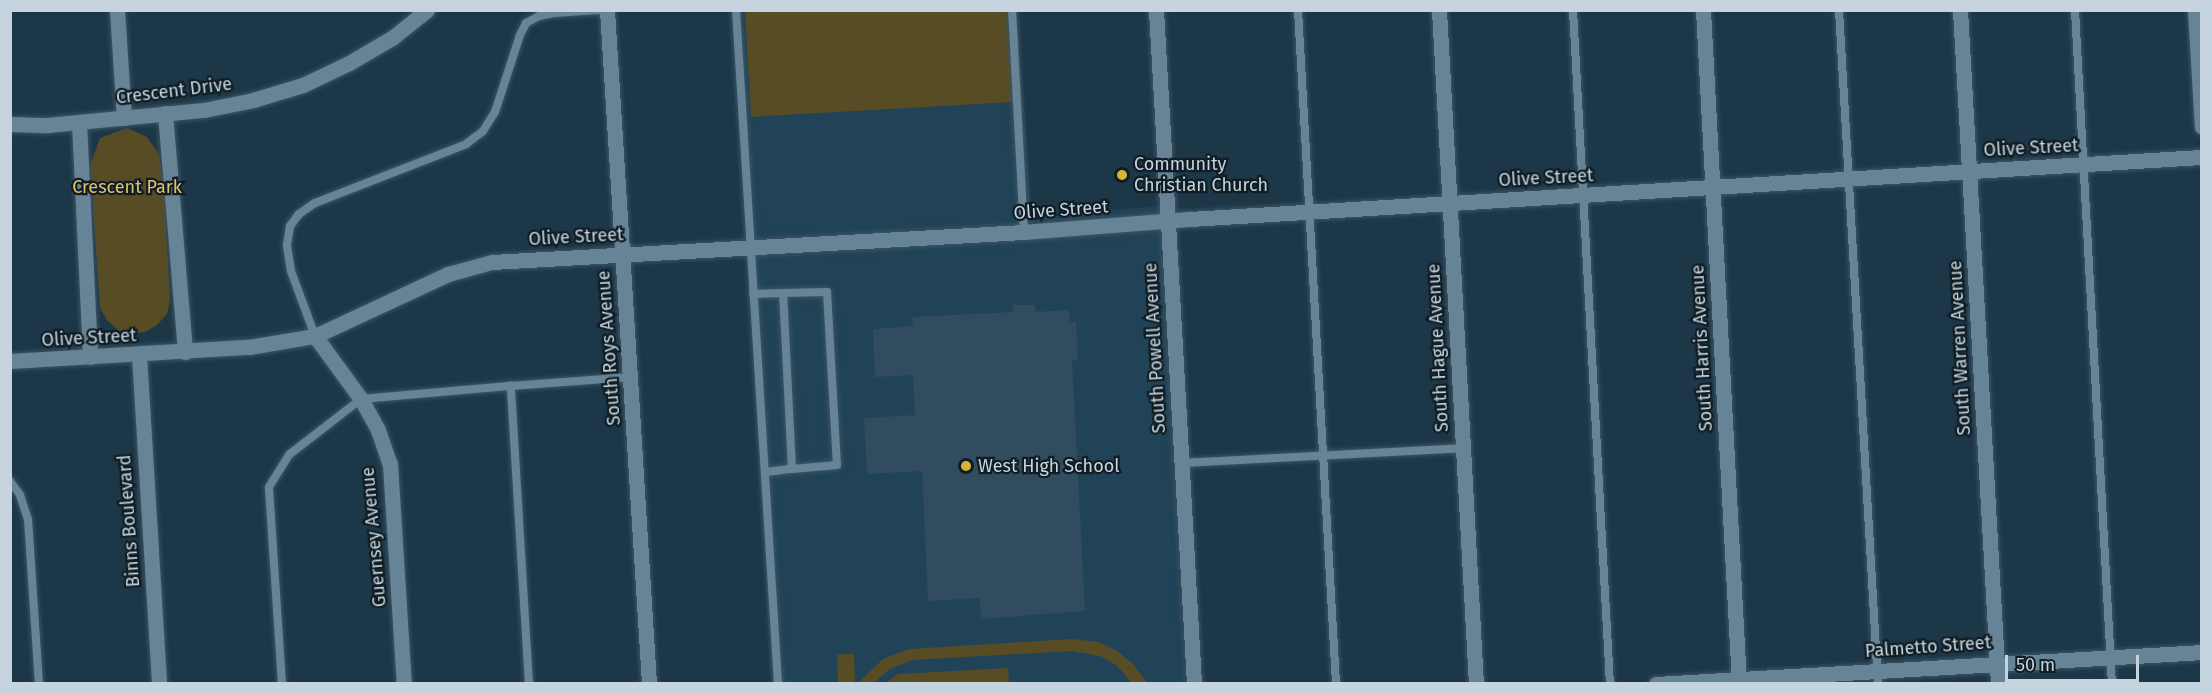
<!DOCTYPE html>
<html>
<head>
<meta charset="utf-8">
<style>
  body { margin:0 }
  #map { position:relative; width:2212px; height:694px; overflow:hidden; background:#1c3748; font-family:"Fira Sans",sans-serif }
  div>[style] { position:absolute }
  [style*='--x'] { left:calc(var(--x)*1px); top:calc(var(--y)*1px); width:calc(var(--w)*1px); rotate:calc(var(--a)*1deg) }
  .built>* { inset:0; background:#214358 }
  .green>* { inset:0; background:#574c24; transform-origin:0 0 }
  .building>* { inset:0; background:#314c5e }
  .roads { filter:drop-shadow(0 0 2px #3d5562) drop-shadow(0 0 2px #3d5562) }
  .service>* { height:8px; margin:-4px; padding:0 4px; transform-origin:4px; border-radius:4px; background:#678497 }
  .minor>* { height:15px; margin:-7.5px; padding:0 7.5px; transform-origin:7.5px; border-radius:7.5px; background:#678497 }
  .secondary>* { height:15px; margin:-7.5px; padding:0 7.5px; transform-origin:7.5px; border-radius:7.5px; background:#678497 }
  .dots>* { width:16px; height:16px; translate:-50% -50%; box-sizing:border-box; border:3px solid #111d24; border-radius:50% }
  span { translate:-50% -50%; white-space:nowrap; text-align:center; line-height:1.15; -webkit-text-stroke:4.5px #111d24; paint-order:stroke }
  .street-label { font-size:18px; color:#c5d4de }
  .poi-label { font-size:18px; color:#c5d4de }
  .left { translate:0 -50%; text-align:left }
  .park-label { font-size:18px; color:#dcc46f }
  .frame { position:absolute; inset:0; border:12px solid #c5d4de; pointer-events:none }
  .scale { position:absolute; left:2005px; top:655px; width:134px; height:27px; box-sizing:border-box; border:3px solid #c5d4de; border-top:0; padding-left:8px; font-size:18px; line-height:21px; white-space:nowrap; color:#c5d4de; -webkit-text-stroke:4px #111d24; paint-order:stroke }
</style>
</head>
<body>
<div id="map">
  <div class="built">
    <div style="clip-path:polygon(733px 11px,1017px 11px,1032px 216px,1159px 206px,1185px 683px,772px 683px)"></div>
  </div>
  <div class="green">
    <div style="clip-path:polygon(745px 11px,1007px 11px,1013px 102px,751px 117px)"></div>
    <div style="clip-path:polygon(127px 128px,147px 137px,159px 154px,164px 186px,170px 301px,167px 314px,157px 325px,145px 332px,132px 334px,118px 330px,107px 320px,100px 308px,90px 165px,100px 138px)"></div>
    <div style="clip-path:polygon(1071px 639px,1099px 642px,1117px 651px,1133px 664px,1147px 683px,1132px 683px,1116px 665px,1100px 656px,1072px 651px,912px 660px,890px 669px,874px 683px,858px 683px,883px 659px,909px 649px)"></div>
    <div style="left:854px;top:654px;width:29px;height:17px;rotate:88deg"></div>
    <div style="clip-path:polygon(1008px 668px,1009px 683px,886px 683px,898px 674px)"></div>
  </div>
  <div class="building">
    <div style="clip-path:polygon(1012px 305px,1035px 305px,1035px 312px,1069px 310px,1070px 322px,1076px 322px,1078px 360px,1072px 360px,1085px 611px,981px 619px,980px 598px,928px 601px,922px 471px,867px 474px,864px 418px,915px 415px,913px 375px,875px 377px,873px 329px,913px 326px,912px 317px,1013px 312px)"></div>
  </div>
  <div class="roads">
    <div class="service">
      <div style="--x:736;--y:10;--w:675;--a:86.43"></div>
      <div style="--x:1012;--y:10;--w:222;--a:86.9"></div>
      <div style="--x:1298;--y:10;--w:675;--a:86.77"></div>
      <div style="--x:1573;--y:10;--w:675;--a:86.86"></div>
      <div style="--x:1839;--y:10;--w:675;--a:86.69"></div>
      <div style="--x:2075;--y:10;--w:675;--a:86.86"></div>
      <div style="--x:753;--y:294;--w:30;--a:-2"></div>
      <div style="--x:783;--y:293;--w:44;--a:-1.3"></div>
      <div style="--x:827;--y:292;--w:173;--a:86.7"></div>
      <div style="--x:837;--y:465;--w:45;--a:174.9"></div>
      <div style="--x:792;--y:469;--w:176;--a:-92.9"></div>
      <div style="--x:315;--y:336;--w:69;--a:-110.3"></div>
      <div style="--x:291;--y:271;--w:26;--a:-99"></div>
      <div style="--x:287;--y:245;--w:19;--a:-81"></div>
      <div style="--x:290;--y:226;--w:15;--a:-53"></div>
      <div style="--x:299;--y:214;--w:19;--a:-35"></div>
      <div style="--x:315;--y:203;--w:162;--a:-21.3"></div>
      <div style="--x:466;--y:144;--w:21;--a:-37"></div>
      <div style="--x:483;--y:131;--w:22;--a:-58"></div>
      <div style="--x:495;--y:112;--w:81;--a:-72"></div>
      <div style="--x:520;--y:35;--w:13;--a:-63"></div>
      <div style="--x:526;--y:23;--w:15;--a:-28"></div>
      <div style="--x:539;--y:16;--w:15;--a:-11"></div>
      <div style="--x:554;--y:13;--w:44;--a:-3.9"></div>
      <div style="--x:1181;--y:463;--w:282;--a:-3"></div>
      <div style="--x:766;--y:472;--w:26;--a:-7"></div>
      <div style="--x:10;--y:481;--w:17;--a:54"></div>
      <div style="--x:20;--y:495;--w:25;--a:72"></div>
      <div style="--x:28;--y:519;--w:165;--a:86.2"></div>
      <div style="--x:282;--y:684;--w:197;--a:-93.8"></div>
      <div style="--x:269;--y:487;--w:39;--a:-58"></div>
      <div style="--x:290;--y:454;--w:90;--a:-37.8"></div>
      <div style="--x:361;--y:399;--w:151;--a:-5"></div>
      <div style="--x:529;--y:684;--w:299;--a:-93.5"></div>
      <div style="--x:511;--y:386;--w:120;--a:-4.3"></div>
    </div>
    <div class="minor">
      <div style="--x:117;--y:10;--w:108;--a:86.3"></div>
      <div style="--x:607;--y:10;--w:675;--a:86.43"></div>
      <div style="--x:1156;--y:10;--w:675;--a:86.77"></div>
      <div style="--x:1703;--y:10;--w:675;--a:86.94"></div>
      <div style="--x:1960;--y:10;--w:675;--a:86.77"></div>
      <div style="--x:2195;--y:10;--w:117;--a:86.6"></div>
      <div style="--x:165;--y:113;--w:240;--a:85.2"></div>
      <div style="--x:79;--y:122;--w:235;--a:87.3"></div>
      <div style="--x:10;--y:124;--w:37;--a:2"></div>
      <div style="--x:47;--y:125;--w:158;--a:-5.5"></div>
      <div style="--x:204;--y:110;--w:50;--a:-11.5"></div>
      <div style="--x:253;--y:100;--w:52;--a:-16.7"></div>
      <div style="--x:303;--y:85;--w:51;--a:-25.6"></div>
      <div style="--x:349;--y:63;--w:50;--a:-30.2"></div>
      <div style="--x:392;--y:38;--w:45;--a:-38.7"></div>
      <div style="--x:315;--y:336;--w:78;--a:53.9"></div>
      <div style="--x:361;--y:399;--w:35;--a:61"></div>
      <div style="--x:378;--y:430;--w:36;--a:71"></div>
      <div style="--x:390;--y:464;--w:220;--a:86.4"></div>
      <div style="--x:139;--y:355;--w:330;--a:86.5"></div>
      <div style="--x:10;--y:361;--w:239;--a:-3.4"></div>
      <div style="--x:249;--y:347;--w:67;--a:-9.5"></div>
      <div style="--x:315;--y:336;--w:147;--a:-25"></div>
      <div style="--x:448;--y:274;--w:46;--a:-15.3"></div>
      <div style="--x:492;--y:262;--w:533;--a:-3.23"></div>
      <div style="--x:1024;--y:232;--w:167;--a:-4.5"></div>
      <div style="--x:1190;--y:219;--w:1014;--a:-3.51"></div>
      <div style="--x:1656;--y:684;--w:547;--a:-3.35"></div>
    </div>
    <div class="secondary">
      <div style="--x:1439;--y:10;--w:675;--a:86.86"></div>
    </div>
  </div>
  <div class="dots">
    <div style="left:1122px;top:175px;background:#d5b534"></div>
    <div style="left:966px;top:466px;background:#d5b534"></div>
  </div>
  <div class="street-label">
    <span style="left:174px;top:91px;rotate:-7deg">Crescent Drive</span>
    <span style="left:2031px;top:148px;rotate:-3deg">Olive Street</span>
    <span style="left:1546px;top:178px;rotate:-3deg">Olive Street</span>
    <span style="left:1061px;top:210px;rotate:-4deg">Olive Street</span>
    <span style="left:576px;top:237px;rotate:-3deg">Olive Street</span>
    <span style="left:89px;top:338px;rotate:-3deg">Olive Street</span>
    <span style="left:609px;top:348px;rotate:-94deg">South Roys Avenue</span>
    <span style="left:1155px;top:348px;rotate:-93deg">South Powell Avenue</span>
    <span style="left:1438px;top:348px;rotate:-93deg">South Hague Avenue</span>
    <span style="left:1702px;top:348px;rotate:-93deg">South Harris Avenue</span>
    <span style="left:1960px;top:348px;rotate:-93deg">South Warren Avenue</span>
    <span style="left:129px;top:521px;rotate:-94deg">Binns Boulevard</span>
    <span style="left:374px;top:537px;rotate:-95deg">Guernsey Avenue</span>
    <span style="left:1928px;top:647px;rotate:-4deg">Palmetto Street</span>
  </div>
  <div class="poi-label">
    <span class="left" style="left:1134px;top:175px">Community<br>Christian Church</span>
    <span class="left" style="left:978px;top:466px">West High School</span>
  </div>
  <div class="park-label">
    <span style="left:127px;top:187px">Crescent Park</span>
  </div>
  <div class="frame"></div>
  <div class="scale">50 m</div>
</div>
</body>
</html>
